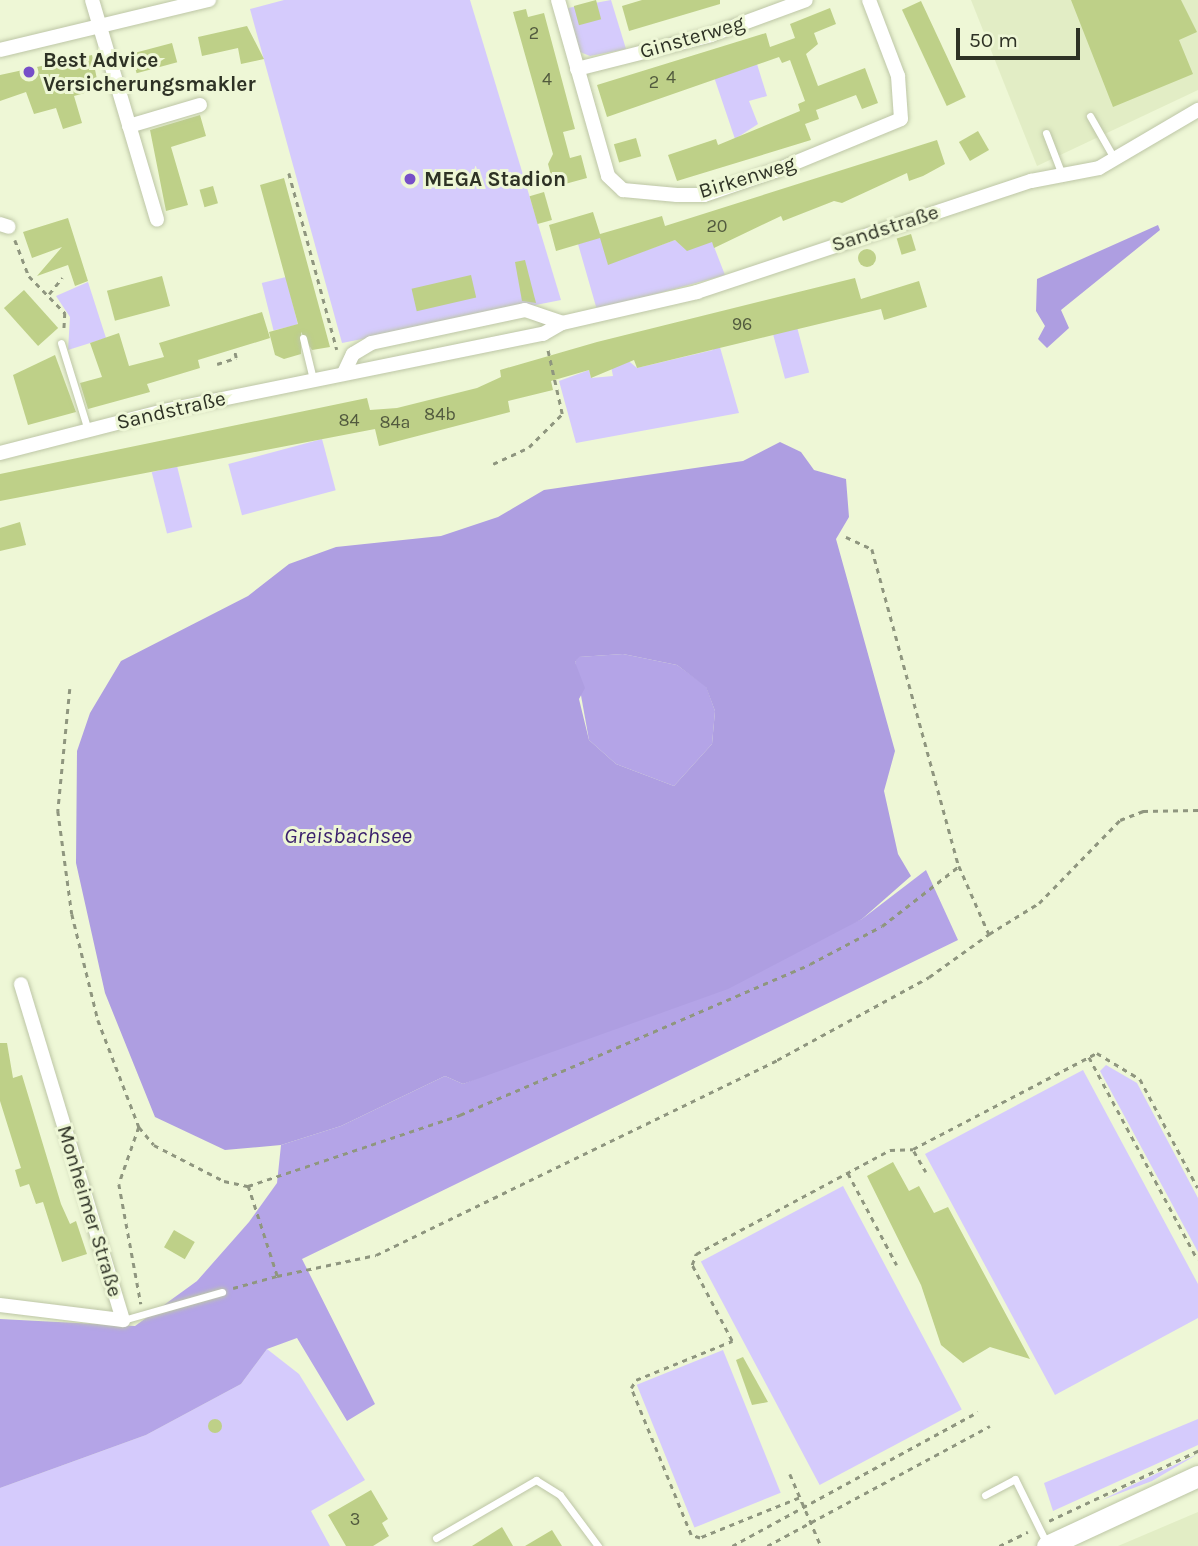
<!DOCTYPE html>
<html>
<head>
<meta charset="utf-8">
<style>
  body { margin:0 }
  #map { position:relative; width:1198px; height:1546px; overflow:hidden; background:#eef7d6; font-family:Karla,sans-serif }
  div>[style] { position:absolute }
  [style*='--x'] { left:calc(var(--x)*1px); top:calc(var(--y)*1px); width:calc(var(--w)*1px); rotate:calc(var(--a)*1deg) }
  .built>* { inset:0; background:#e2edc5 }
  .green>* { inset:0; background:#d5cbfc; transform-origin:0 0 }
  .forest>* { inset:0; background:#b4a4e7 }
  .water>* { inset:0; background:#ae9ee1 }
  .building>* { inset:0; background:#bed088; transform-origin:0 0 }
  .round { border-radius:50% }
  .path>* { height:2.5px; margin-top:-1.25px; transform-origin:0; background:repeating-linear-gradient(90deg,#8f967f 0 5px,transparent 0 10px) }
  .roads { filter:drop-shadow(0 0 2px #bdc6a6) drop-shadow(0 0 2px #bdc6a6) }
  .lane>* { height:7px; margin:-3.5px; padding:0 3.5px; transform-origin:3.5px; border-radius:3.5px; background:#fff }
  .street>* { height:14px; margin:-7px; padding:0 7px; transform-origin:7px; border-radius:7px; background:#fff }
  .secondary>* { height:21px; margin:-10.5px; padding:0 10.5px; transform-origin:10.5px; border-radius:10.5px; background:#fff }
  .dots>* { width:19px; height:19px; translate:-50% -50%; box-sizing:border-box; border:4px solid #eef7d6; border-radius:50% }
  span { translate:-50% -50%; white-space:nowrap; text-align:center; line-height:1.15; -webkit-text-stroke:6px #eef7d6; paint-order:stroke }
  .number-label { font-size:18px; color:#525a3e }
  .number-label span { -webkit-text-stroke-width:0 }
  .street-label { font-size:21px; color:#2e3225 }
  .poi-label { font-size:21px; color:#2e3225; font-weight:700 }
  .left { translate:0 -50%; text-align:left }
  .water-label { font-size:23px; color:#3a1f6c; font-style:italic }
  .scale { position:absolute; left:956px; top:28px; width:124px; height:32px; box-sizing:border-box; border:4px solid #2e3225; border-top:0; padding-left:9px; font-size:21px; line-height:24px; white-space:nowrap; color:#2e3225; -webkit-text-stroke:5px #eef7d6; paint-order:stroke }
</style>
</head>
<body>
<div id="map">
  <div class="built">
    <div style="clip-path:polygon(971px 0,1198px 0,1198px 90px,1037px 166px)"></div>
    <div style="clip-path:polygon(1198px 1512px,1198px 1546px,1118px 1546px)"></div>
  </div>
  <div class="green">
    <div style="clip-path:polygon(284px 0,470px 0,561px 300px,342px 343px,250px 9px)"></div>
    <div style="clip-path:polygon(611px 0,626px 49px,590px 56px,580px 52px,568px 8px)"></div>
    <div style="clip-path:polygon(757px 64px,767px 96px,749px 101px,758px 124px,735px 139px,714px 77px)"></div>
    <div style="clip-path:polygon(601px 237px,608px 264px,675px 240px,687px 250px,711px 239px,725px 275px,597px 310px,578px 244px)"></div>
    <div style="left:286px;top:277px;width:49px;height:25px;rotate:76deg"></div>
    <div style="clip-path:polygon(88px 282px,106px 338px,68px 350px,70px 317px,56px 296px)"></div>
    <div style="left:797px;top:327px;width:47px;height:25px;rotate:75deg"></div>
    <div style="clip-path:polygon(715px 330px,739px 413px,576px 443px,559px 381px,589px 370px,591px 378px,613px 376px,606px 342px,637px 368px,713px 350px)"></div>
    <div style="left:322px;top:439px;width:53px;height:97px;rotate:75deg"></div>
    <div style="left:177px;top:466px;width:63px;height:26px;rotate:76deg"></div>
    <div style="clip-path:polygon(1106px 1065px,1137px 1083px,1198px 1198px,1198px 1252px,1100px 1071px)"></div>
    <div style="clip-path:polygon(1083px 1070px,1198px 1284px,1198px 1318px,1055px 1395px,925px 1154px)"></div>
    <div style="left:843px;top:1186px;width:253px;height:161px;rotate:62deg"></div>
    <div style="clip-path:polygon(267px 1349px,299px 1374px,365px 1480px,311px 1511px,330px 1546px,0 1546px,0 1488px,146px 1435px,241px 1384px)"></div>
    <div style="left:723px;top:1350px;width:154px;height:93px;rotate:68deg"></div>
    <div style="clip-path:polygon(1198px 1419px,1198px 1445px,1053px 1511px,1044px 1483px)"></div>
    <div style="clip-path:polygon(1198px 1454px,1152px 1481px,1102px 1500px,1128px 1487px)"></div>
  </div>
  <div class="forest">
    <div style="clip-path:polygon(623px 654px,677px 665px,706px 686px,715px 711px,712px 744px,674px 786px,616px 764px,589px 740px,575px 662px,578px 657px)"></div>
    <div style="clip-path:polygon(926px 870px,958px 940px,302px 1259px,375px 1404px,347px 1421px,297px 1338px,267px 1349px,241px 1384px,146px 1435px,0 1488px,0 1319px,135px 1326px,197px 1281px,249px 1222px,277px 1183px,281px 1145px,341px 1126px,445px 1076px,463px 1084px,862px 919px)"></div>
  </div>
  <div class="water">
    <div style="clip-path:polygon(1158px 225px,1160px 230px,1061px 310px,1069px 328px,1047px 348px,1038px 339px,1045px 326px,1036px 311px,1037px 279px)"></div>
    <div style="clip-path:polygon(evenodd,780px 442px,801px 452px,814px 470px,846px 479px,849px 517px,836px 539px,895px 751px,884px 791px,898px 854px,911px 876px,862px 919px,728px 989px,463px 1084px,445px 1076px,341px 1126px,281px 1145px,225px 1150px,155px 1117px,105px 993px,76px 863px,77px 751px,90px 713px,121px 661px,248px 596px,289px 564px,336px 547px,441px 536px,498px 517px,544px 490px,743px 461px,780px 442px,623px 654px,677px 665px,706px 687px,715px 711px,712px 744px,674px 786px,616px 764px,589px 740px,579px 699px,585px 688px,575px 662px,579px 657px,623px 654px)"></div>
  </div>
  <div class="building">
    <div style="left:596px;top:0;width:20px;height:23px;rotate:75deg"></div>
    <div style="clip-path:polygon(642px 0,720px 0,720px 4px,629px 31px,622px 6px)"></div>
    <div style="clip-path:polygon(1071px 0,1181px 0,1197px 32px,1179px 40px,1193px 74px,1113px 107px)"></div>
    <div style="left:921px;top:1px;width:106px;height:21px;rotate:65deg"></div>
    <div style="clip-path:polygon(830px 8px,836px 24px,814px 33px,818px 44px,806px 54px,818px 86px,865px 68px,878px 103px,862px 109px,856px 95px,816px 110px,819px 119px,805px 124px,811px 140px,677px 181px,668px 155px,716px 139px,718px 145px,800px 111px,798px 104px,805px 101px,790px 60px,782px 63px,779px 57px,607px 117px,597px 85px,766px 33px,770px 47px,795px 38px,790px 24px)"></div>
    <div style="clip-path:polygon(526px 9px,528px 17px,544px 13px,575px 129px,563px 132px,570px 158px,581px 155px,587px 178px,554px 187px,548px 164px,553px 154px,513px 12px)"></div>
    <div style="clip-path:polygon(247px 26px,264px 59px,241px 64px,238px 48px,202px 56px,198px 37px)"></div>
    <div style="left:172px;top:43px;width:20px;height:42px;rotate:75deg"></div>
    <div style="clip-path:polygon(92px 55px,99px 89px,74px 96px,82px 123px,63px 129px,56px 108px,34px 114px,26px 92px,0 101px,0 75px)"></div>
    <div style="clip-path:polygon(200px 115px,206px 136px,171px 147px,188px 205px,166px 211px,150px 130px)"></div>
    <div style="left:978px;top:131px;width:22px;height:22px;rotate:60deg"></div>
    <div style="left:636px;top:138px;width:19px;height:23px;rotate:74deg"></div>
    <div style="clip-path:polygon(937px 140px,945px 164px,923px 176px,909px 181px,907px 173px,842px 203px,834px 201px,783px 221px,781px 216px,714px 248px,712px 242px,687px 251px,675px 240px,608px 265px,600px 238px,556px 251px,549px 225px,593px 212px,600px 234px,662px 216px,665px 226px)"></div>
    <div style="clip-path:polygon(284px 178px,330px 347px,312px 350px,301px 332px,301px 354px,284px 359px,275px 355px,269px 332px,298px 324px,260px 185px)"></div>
    <div style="left:213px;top:186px;width:18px;height:14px;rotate:74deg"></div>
    <div style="left:544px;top:192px;width:29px;height:15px;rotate:74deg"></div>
    <div style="clip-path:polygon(68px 218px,88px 281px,75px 286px,68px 265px,37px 276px,62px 247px,32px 258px,23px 232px)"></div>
    <div style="left:911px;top:234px;width:17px;height:15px;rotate:73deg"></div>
    <div class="round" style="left:858px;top:249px;width:18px;height:18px"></div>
    <div style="clip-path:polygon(525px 260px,536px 303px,522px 301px,515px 262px)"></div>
    <div style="left:471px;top:275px;width:23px;height:61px;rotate:77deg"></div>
    <div style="left:162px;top:276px;width:31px;height:57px;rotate:75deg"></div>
    <div style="clip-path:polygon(855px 278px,861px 299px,919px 281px,927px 307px,884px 320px,881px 309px,637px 368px,634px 360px,591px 378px,589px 370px,551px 381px,553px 390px,508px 401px,510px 412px,379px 446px,375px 429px,0 501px,0 474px,367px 398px,370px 410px,397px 408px,477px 388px,501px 377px,500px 370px,597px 342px)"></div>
    <div style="left:24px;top:290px;width:51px;height:27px;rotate:48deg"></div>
    <div style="clip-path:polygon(262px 312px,270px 338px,198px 360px,200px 368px,147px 384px,150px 392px,88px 409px,80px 383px,102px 377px,90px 343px,119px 333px,129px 366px,164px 357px,159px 343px)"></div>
    <div style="clip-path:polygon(55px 355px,76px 412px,28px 425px,13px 375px)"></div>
    <div style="clip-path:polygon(20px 522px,26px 545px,0 551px,0 528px)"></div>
    <div style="clip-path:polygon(0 1043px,7px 1043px,13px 1078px,22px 1075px,61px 1204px,70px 1224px,76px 1221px,87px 1254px,62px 1262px,43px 1202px,36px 1204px,29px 1184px,20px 1187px,15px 1170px,21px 1168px,0 1101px)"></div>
    <div style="clip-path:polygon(893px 1162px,909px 1191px,919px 1186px,934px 1213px,948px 1207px,1030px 1359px,990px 1347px,963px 1363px,941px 1345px,921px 1285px,867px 1176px)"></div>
    <div style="left:174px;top:1230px;width:24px;height:20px;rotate:30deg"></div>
    <div style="clip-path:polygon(743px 1357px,768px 1402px,752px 1405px,736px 1360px)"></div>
    <div class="round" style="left:208px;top:1419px;width:14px;height:14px"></div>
    <div style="clip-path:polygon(371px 1490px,388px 1519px,382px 1523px,389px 1536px,373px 1546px,346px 1546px,328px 1515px)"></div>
    <div style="clip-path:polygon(502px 1527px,513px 1546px,472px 1546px)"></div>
    <div style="clip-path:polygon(552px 1530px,562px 1546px,525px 1546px)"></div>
  </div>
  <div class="path">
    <div style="--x:289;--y:173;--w:183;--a:74.8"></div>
    <div style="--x:15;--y:240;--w:39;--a:69"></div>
    <div style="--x:29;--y:276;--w:52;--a:45.8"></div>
    <div style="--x:65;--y:313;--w:18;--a:93"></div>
    <div style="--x:49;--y:294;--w:21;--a:-51"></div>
    <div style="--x:217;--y:364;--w:20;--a:-18"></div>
    <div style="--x:236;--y:358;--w:9;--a:-103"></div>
    <div style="--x:493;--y:464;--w:40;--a:-25"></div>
    <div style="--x:529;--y:447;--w:47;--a:-45"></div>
    <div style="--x:562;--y:414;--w:69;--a:-102.6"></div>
    <div style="--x:846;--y:537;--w:29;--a:25"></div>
    <div style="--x:872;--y:549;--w:329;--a:74.7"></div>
    <div style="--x:959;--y:866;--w:74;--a:66.2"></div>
    <div style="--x:989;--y:934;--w:59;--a:-31.8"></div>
    <div style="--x:1039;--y:903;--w:116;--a:-45.7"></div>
    <div style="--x:1120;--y:820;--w:25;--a:-21"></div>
    <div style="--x:1143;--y:811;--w:55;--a:-1"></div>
    <div style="--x:70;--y:689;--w:123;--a:95.6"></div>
    <div style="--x:58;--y:811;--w:104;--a:82.3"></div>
    <div style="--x:72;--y:914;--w:109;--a:76.2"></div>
    <div style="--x:98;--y:1020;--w:115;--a:69"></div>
    <div style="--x:139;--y:1127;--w:23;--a:50"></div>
    <div style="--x:154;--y:1145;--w:79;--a:27.2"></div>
    <div style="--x:224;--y:1181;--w:25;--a:12"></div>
    <div style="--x:248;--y:1186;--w:224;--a:-18.5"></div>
    <div style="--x:460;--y:1115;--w:381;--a:-23.3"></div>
    <div style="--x:810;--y:964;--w:81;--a:-27.8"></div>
    <div style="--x:882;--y:926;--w:98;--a:-37.9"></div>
    <div style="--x:1089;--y:1057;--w:230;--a:61.8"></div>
    <div style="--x:139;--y:1127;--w:60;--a:109.3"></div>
    <div style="--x:119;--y:1184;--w:122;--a:79.6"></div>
    <div style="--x:914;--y:1151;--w:24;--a:60"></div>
    <div style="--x:848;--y:1173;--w:104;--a:62"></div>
    <div style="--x:277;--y:1276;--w:101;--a:-12"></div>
    <div style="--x:376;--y:1255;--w:446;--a:-25.9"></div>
    <div style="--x:777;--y:1060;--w:173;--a:-28.6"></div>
    <div style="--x:929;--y:977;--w:74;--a:-35.6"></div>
    <div style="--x:233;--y:1288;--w:46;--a:-15.3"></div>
    <div style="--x:277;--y:1276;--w:95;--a:-107.9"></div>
    <div style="--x:790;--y:1474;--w:78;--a:66.7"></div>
    <div style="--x:799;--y:1498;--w:107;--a:158"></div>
    <div style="--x:700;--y:1538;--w:9;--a:-162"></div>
    <div style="--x:691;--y:1535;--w:159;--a:-112.2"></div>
    <div style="--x:631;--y:1388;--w:9;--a:-58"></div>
    <div style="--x:636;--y:1380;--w:104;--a:-22.1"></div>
    <div style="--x:732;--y:1341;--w:86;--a:-117.8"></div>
    <div style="--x:692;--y:1265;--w:12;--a:-70"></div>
    <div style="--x:696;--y:1254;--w:220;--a:-28.2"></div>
    <div style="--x:890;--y:1150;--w:23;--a:-2"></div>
    <div style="--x:913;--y:1149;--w:208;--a:-27.6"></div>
    <div style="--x:1097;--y:1053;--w:50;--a:31.2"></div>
    <div style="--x:1140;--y:1079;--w:123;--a:62"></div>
    <div style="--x:1049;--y:1521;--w:165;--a:-25.2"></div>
    <div style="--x:732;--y:1546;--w:280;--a:-28.6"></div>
    <div style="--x:767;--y:1546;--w:253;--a:-28.3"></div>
    <div style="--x:999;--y:1546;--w:32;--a:-26"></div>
  </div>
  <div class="roads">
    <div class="lane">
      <div style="--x:1090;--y:116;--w:51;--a:60.4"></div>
      <div style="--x:1046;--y:133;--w:42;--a:69"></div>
      <div style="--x:303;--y:338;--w:42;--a:76.3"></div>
      <div style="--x:61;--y:343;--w:91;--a:72.8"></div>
      <div style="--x:123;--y:1320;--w:103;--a:-15.8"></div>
      <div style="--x:985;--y:1495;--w:34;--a:-28"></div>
      <div style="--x:1015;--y:1479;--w:70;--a:63.8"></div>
      <div style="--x:436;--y:1538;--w:116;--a:-30.1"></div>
      <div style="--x:536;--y:1480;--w:28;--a:32"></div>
      <div style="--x:560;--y:1495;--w:64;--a:53.3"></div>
    </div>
    <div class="street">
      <div style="--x:92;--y:0;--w:229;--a:73.5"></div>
      <div style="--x:558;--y:0;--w:183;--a:74.1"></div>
      <div style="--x:608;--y:176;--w:21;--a:43"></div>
      <div style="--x:623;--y:190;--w:54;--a:5.3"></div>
      <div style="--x:677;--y:195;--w:27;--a:0"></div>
      <div style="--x:704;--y:195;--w:75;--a:-18.7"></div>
      <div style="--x:775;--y:171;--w:136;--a:-22.4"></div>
      <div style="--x:901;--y:119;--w:43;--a:-94"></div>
      <div style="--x:898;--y:76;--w:81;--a:-110.9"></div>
      <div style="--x:0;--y:50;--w:215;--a:-13.5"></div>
      <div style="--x:577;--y:69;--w:138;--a:-14.2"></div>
      <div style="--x:711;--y:35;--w:101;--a:-20.2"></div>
      <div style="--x:129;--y:126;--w:74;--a:-16.5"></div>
      <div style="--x:0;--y:224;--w:9;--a:18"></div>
      <div style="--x:344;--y:373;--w:21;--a:-65"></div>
      <div style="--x:353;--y:354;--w:21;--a:-31"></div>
      <div style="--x:371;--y:343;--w:157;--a:-12.1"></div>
      <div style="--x:525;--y:310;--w:39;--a:19"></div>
      <div style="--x:0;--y:453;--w:168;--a:-14.4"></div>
      <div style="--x:163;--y:411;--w:388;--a:-11.5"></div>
      <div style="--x:543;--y:334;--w:22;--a:-30"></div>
      <div style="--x:562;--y:323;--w:139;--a:-12.9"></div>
      <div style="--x:697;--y:292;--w:352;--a:-18.4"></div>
      <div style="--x:1031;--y:181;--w:69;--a:-10.8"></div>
      <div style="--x:1099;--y:168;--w:115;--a:-30.4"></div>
      <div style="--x:0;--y:1305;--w:124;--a:7"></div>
      <div style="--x:123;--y:1320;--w:351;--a:-106.9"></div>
    </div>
    <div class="secondary">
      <div style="--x:1047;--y:1546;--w:166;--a:-24.9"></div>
    </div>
  </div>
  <div class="dots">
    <div style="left:29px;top:72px;background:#774fc8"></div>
    <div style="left:410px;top:179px;background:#774fc8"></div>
  </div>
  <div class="number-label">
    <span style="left:534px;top:33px">2</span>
    <span style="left:671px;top:77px">4</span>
    <span style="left:547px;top:79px">4</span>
    <span style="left:654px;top:82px">2</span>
    <span style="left:717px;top:226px">20</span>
    <span style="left:742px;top:324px">96</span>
    <span style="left:440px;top:414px">84b</span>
    <span style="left:349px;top:420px">84</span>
    <span style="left:395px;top:422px">84a</span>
    <span style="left:355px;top:1519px">3</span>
  </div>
  <div class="street-label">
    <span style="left:692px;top:37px;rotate:-16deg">Ginsterweg</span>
    <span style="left:747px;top:177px;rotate:-17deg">Birkenweg</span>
    <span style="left:885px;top:228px;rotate:-18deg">Sandstraße</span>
    <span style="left:171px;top:410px;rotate:-13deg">Sandstraße</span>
    <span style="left:90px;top:1211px;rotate:73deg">Monheimer Straße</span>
  </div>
  <div class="poi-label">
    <span class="left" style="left:43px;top:72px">Best Advice<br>Versicherungsmakler</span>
    <span class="left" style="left:424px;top:179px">MEGA Stadion</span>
  </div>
  <div class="water-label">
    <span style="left:348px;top:836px">Greisbachsee</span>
  </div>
  <div class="scale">50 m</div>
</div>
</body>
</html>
